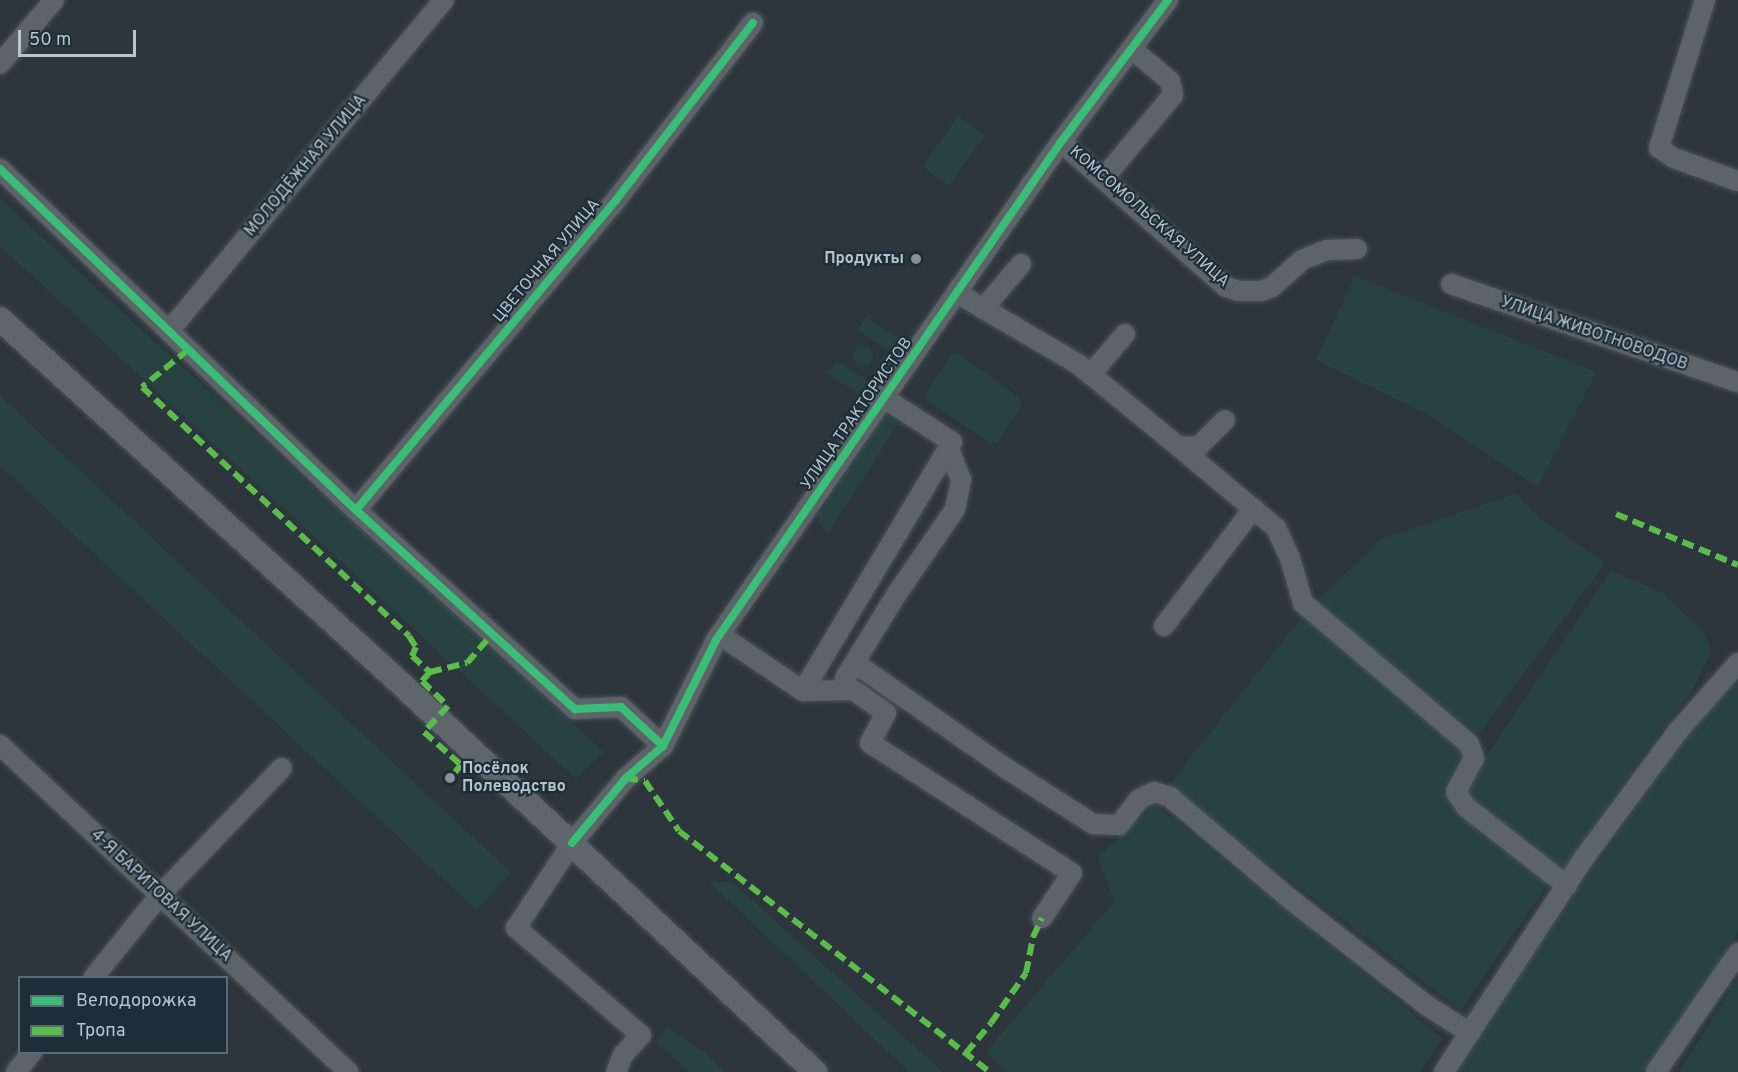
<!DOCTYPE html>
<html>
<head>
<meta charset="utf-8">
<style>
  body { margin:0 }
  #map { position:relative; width:1738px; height:1072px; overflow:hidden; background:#2c363c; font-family:Overpass,sans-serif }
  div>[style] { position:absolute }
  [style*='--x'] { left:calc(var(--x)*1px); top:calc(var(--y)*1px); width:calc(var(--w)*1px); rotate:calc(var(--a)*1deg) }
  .green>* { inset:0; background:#284241; transform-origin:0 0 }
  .round { border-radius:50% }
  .roads { filter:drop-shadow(0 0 2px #4b5256) drop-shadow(0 0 2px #4b5256) }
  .minor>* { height:20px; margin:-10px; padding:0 10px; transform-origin:10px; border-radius:10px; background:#5c646a }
  .major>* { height:24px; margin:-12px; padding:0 12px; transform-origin:12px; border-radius:12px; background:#5f666b }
  .quiet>* { height:6px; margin-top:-3px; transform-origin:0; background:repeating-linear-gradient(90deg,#5cbc4b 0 12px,transparent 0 18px) }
  .cycleway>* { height:8px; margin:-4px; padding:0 4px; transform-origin:4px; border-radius:4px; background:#3abd76 }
  .dots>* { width:16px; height:16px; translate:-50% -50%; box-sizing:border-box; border:3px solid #1e2e38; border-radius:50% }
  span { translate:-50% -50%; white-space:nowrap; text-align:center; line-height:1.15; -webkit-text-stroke:4.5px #1e2e38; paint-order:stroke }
  .street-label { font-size:16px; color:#b7c3cd }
  .poi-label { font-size:16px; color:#b7c3cd; font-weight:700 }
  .right { translate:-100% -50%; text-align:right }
  .left { translate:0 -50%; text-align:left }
  .legend { position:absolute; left:18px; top:976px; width:210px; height:78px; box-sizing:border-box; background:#1e2e38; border:2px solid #5b6a74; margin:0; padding:8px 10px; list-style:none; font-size:18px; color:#b7c3cd }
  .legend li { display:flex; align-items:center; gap:12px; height:30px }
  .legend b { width:30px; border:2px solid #5b6a74 }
  .scale { position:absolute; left:18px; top:30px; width:118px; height:27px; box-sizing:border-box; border:3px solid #b7c3cd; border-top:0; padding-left:8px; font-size:18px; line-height:21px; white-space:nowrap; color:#b7c3cd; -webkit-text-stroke:4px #1e2e38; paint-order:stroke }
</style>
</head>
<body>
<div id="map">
  <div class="green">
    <div style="left:958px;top:116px;width:33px;height:62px;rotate:35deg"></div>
    <div style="clip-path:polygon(0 199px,152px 339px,604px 752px,576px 779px,0 246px)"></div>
    <div style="clip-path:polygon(1355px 276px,1596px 372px,1538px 487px,1430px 416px,1316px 360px)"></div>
    <div style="clip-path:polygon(866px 317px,903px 341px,886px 349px,857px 329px)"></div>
    <div class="round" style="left:853px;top:346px;width:20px;height:20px"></div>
    <div style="clip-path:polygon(905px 347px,869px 398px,871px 375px,885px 355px)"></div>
    <div style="clip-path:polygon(953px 353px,959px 354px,1018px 397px,1022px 405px,998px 442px,990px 443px,927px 400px,926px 392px)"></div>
    <div style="clip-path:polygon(837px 361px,867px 380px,864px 397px,826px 373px)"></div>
    <div style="left:0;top:396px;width:699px;height:51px;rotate:43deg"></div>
    <div style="clip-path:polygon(889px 416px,900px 421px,828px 533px,819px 524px,818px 515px,882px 419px)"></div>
    <div style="clip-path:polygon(1515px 494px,1540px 519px,1605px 563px,1479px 734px,1313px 605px,1381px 539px)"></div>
    <div style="clip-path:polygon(1611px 571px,1661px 592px,1701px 629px,1712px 650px,1691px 693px,1644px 753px,1566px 866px,1554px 867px,1470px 802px,1466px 787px)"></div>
    <div style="clip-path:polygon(1303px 616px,1465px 749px,1443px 789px,1462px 817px,1549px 883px,1461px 1010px,1167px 787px)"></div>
    <div style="clip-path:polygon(1738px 679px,1738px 932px,1708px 981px,1644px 1072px,1451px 1072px,1682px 742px)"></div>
    <div style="clip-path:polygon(1155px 804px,1442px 1038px,1420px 1072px,1007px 1072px,986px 1052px,1114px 902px,1098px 857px)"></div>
    <div style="clip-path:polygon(709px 882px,732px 882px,943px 1072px,909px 1072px)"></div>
    <div style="clip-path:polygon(1738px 978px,1738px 1072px,1679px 1072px)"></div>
    <div style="clip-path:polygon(667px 1027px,704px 1052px,725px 1072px,689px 1072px,656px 1042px)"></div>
  </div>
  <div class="roads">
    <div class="minor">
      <div style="--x:1705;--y:0;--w:155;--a:107.3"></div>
      <div style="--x:1659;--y:148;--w:18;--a:34"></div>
      <div style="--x:1674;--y:158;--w:68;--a:19.8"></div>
      <div style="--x:0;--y:64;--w:84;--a:-49.8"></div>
      <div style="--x:1061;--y:142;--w:220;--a:41.3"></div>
      <div style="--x:1226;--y:287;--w:14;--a:17"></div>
      <div style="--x:1239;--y:291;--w:22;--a:0"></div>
      <div style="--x:1261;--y:291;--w:12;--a:-20"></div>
      <div style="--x:1272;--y:287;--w:40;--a:-42"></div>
      <div style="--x:1302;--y:260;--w:27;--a:-22"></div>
      <div style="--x:1327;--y:250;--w:30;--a:-2"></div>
      <div style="--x:0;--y:169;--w:493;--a:43.8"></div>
      <div style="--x:356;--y:510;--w:296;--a:42.3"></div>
      <div style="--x:575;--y:709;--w:46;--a:-2.5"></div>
      <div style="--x:621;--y:707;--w:57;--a:42.9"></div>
      <div style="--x:1103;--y:179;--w:109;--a:-50.2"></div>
      <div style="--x:1173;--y:95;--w:14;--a:-102"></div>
      <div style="--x:1170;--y:81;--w:50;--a:-139.9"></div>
      <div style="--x:1451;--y:284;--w:303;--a:18.9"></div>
      <div style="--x:957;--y:293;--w:140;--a:30.4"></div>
      <div style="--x:1078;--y:364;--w:129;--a:39.4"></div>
      <div style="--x:1178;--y:446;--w:20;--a:3"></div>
      <div style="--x:1198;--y:447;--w:38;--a:-45"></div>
      <div style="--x:983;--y:309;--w:59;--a:-49.8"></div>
      <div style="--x:169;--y:331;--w:430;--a:-50.3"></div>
      <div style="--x:1090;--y:375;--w:54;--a:-49.5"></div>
      <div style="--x:1178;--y:446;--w:128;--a:39.9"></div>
      <div style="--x:1276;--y:528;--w:33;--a:65"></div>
      <div style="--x:1290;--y:558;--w:47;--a:73.9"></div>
      <div style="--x:1303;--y:603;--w:218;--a:40.3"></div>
      <div style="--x:1469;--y:744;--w:15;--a:70"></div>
      <div style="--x:1474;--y:758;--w:38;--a:118"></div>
      <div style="--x:1456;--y:792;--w:18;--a:56"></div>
      <div style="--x:1466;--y:807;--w:128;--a:38"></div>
      <div style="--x:356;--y:510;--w:405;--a:-50"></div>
      <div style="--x:616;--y:200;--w:224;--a:-52.3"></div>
      <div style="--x:1164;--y:626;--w:148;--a:-52.7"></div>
      <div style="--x:720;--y:635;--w:100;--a:34"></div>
      <div style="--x:803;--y:691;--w:290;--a:-59.1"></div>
      <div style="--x:952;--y:442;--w:81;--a:-147.1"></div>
      <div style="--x:855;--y:663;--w:182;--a:34.9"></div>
      <div style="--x:1004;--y:767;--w:106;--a:32.6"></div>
      <div style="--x:1093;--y:824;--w:26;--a:2"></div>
      <div style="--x:1119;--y:825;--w:33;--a:-52"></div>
      <div style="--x:1139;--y:799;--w:17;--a:-25"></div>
      <div style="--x:1154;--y:792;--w:17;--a:17"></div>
      <div style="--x:1170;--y:797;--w:157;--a:40.4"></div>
      <div style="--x:1290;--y:899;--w:172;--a:37.9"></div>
      <div style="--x:1426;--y:1005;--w:52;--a:32.5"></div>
      <div style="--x:846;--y:690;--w:12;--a:-95"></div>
      <div style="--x:845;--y:678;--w:97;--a:-58.4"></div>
      <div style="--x:896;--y:595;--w:104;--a:-55.5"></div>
      <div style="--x:955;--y:509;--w:30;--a:-78"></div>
      <div style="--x:961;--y:480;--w:34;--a:-111"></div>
      <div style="--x:803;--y:691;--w:50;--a:-1.1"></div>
      <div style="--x:853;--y:690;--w:40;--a:34.9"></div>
      <div style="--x:886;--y:713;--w:34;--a:118"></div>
      <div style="--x:870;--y:743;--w:240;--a:32.8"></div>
      <div style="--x:1072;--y:873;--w:54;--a:123.7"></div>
      <div style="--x:0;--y:745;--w:478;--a:43.2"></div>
      <div style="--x:93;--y:978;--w:107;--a:-51.1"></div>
      <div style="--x:160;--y:895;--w:176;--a:-46.2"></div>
      <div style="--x:16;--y:1072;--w:26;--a:-51"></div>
      <div style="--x:616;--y:1072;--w:18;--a:-68"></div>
      <div style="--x:623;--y:1055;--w:27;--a:-48"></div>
      <div style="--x:641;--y:1035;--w:165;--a:-139.4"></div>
      <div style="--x:516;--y:928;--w:102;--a:-56.6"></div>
      <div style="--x:572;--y:843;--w:85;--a:-50.3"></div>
      <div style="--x:626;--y:778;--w:49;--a:-40.9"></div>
      <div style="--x:663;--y:746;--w:119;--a:-63.4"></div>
      <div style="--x:716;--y:640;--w:606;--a:-55.29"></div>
      <div style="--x:1061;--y:142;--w:178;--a:-53"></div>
      <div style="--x:1444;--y:1072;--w:256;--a:-56.8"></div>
      <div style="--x:1584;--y:858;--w:158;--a:-53.5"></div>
      <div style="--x:1678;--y:731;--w:91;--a:-48.6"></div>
      <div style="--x:1656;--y:1072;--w:145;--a:-55.4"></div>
    </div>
    <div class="major">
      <div style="--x:0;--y:319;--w:538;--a:42.29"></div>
      <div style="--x:398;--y:681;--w:572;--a:43.16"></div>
    </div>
  </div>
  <div class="quiet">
    <div style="--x:188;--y:350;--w:59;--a:141.2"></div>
    <div style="--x:142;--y:387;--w:365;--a:43"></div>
    <div style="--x:409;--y:636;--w:13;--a:58"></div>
    <div style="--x:416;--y:647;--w:10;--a:114"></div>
    <div style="--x:412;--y:656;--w:24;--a:42"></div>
    <div style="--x:430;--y:672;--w:38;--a:-14"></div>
    <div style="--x:467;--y:663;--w:38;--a:-49"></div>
    <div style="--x:1616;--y:514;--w:132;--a:22.7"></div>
    <div style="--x:430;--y:672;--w:12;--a:132"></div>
    <div style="--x:422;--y:681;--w:36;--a:44"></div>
    <div style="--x:448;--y:706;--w:35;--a:133"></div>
    <div style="--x:424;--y:732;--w:50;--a:41.7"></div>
    <div style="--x:461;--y:765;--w:17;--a:130"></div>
    <div style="--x:626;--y:778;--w:19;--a:9"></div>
    <div style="--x:645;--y:781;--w:60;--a:55.8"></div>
    <div style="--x:679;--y:831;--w:393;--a:37.8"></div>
    <div style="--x:966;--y:1053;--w:39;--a:-50"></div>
    <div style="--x:991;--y:1023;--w:61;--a:-55"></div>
    <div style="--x:1026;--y:973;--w:37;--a:-79"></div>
    <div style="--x:1033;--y:937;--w:21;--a:-65"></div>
  </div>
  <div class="cycleway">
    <div style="--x:0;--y:169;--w:493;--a:43.8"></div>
    <div style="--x:356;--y:510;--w:296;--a:42.3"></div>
    <div style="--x:575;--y:709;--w:46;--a:-2.5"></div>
    <div style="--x:621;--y:707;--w:57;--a:42.9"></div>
    <div style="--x:356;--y:510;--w:405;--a:-50"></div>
    <div style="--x:616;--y:200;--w:224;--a:-52.3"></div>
    <div style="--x:572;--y:843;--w:85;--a:-50.3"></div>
    <div style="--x:626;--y:778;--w:49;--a:-40.9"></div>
    <div style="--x:663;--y:746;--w:119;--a:-63.4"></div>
    <div style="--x:716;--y:640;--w:606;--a:-55.29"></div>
    <div style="--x:1061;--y:142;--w:178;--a:-53"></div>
  </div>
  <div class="dots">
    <div style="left:916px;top:259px;background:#86929a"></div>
    <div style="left:450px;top:778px;background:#86929a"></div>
  </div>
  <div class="street-label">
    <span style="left:306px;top:166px;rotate:-50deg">МОЛОДЁЖНАЯ УЛИЦА</span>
    <span style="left:1149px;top:217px;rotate:41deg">КОМСОМОЛЬСКАЯ УЛИЦА</span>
    <span style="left:547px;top:261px;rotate:-50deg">ЦВЕТОЧНАЯ УЛИЦА</span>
    <span style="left:1594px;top:334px;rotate:19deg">УЛИЦА ЖИВОТНОВОДОВ</span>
    <span style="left:857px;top:414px;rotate:-55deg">УЛИЦА ТРАКТОРИСТОВ</span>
    <span style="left:161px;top:896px;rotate:43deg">4-Я БАРИТОВАЯ УЛИЦА</span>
  </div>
  <div class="poi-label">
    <span class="right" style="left:904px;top:259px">Продукты</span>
    <span class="left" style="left:462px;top:778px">Посёлок<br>Полеводство</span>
  </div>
  <ul class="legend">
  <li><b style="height:8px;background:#3abd76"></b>Велодорожка</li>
  <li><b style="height:8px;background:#5cbc4b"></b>Тропа</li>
  </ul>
  <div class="scale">50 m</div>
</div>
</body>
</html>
